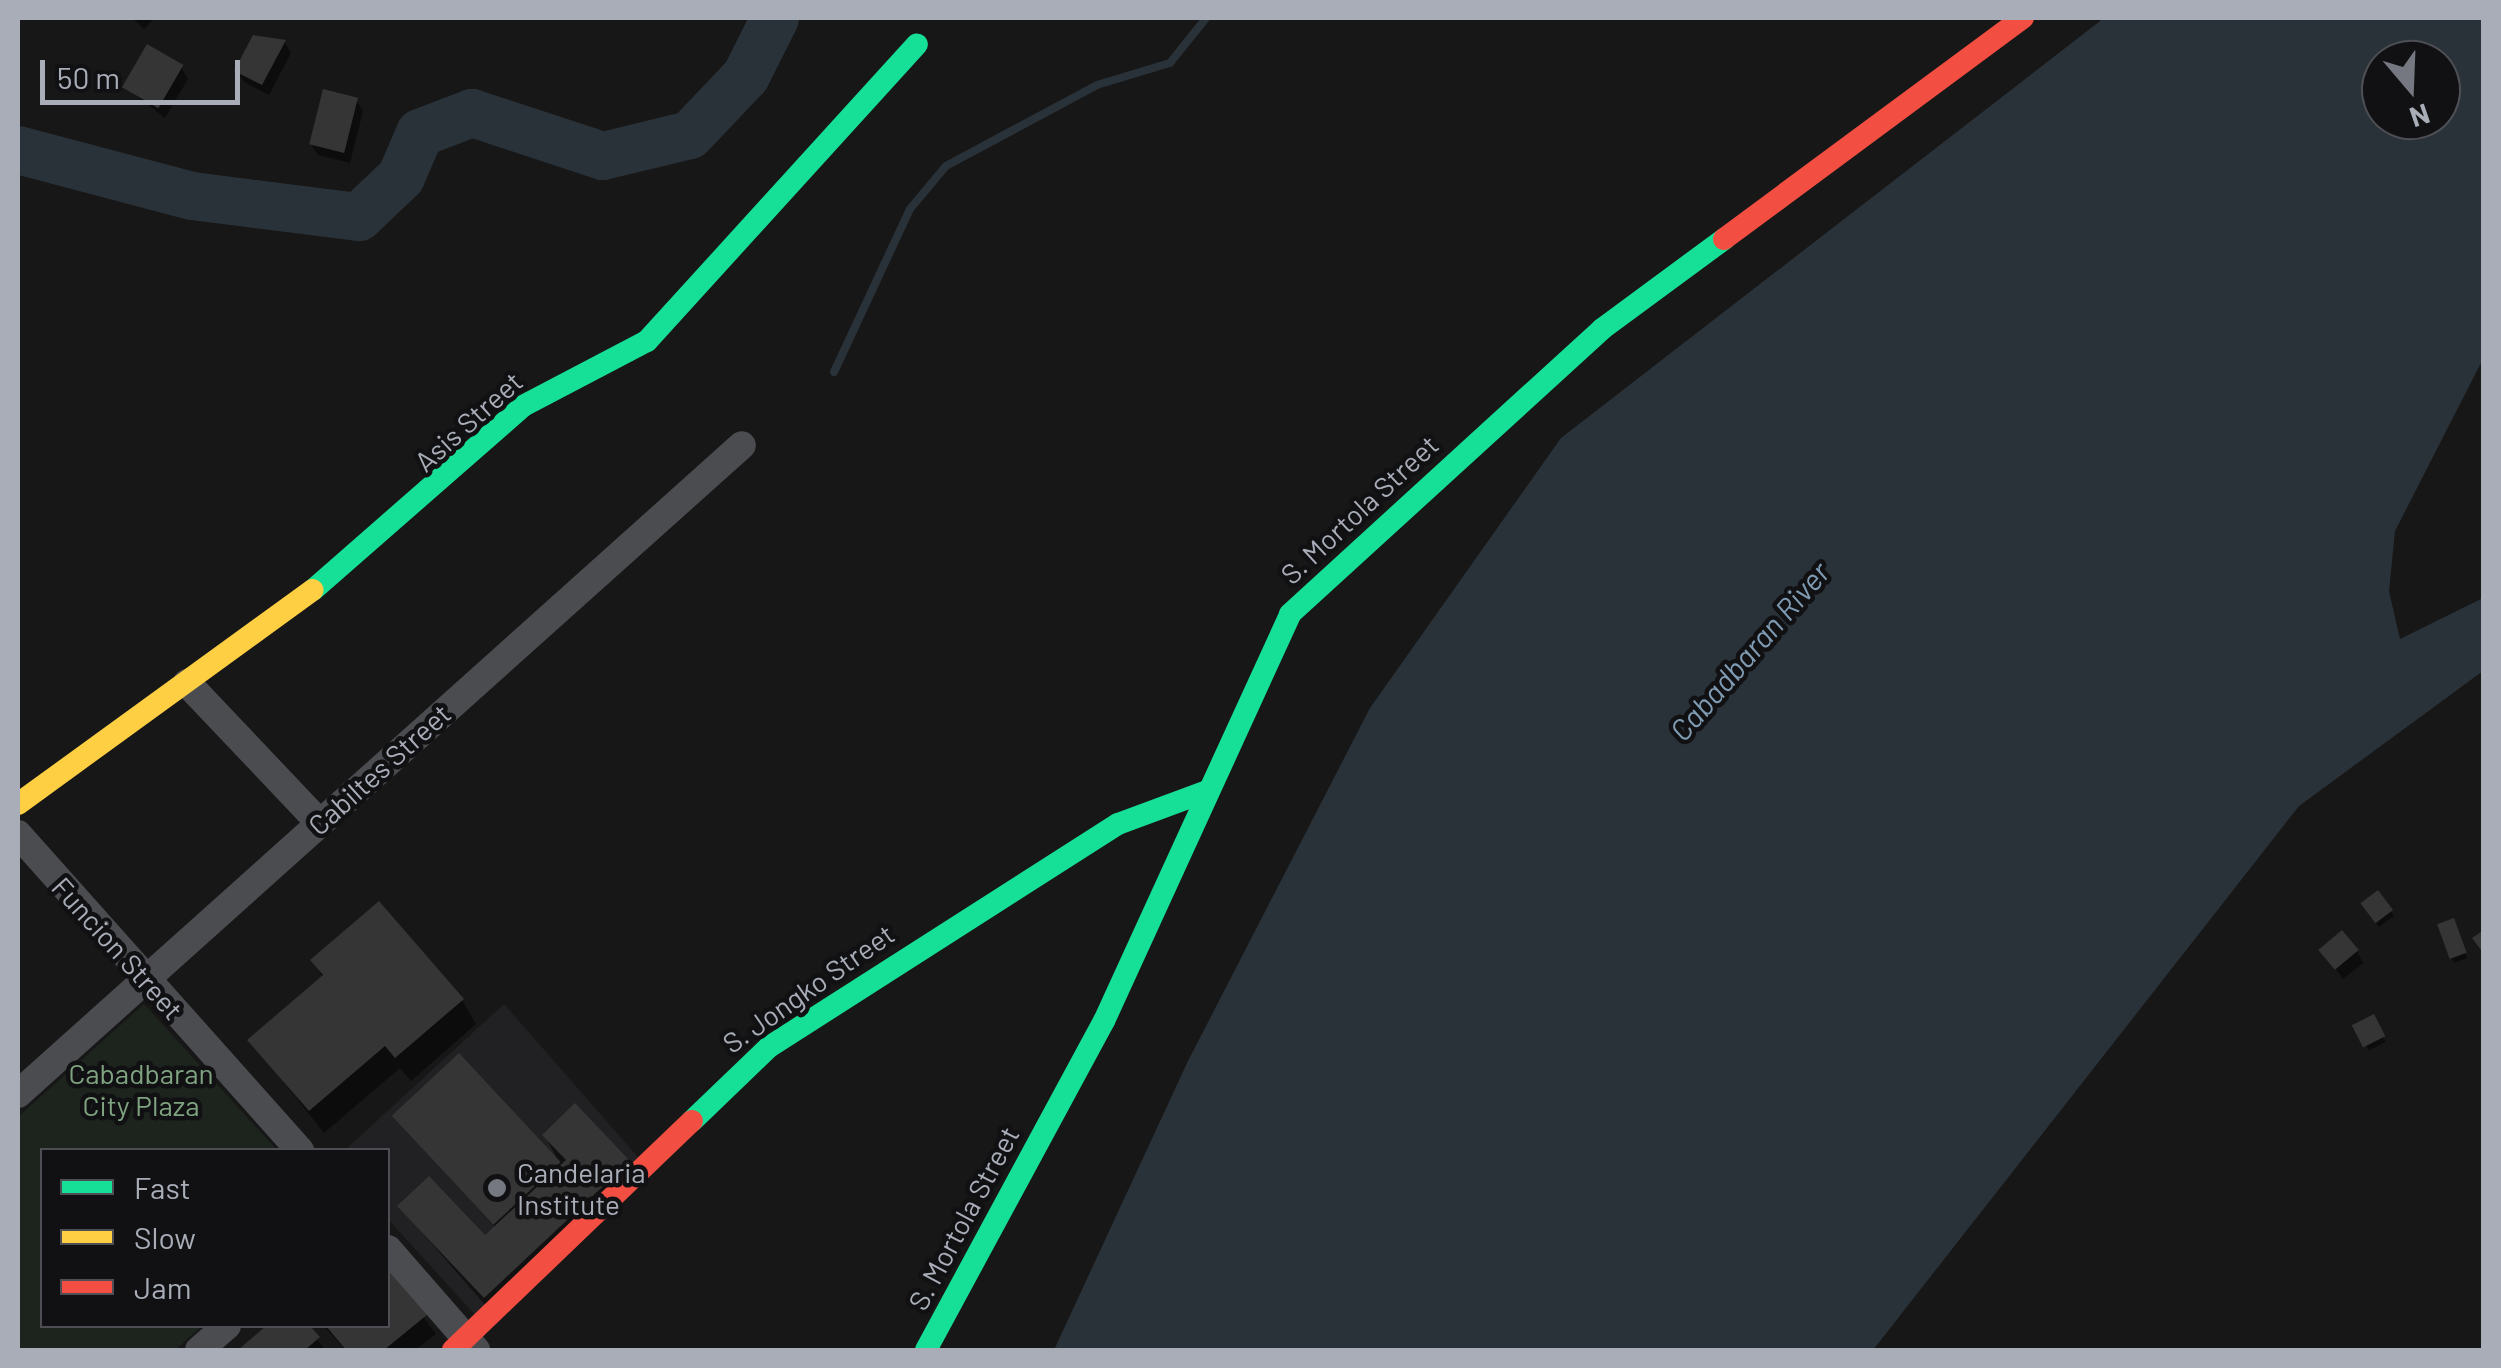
<!DOCTYPE html>
<html>
<head>
<meta charset="utf-8">
<style>
  body { margin:0 }
  #map { position:relative; width:2501px; height:1368px; overflow:hidden; background:#171717; font-family:Barlow,sans-serif }
  div>[style] { position:absolute }
  [style*='--x'] { left:calc(var(--x)*1px); top:calc(var(--y)*1px); width:calc(var(--w)*1px); rotate:calc(var(--a)*1deg) }
  .built>* { inset:0; background:#212123 }
  .green>* { inset:0; background:#1d241e }
  .water>* { inset:0; background:#2a3239 }
  .shadow>* { inset:0; background:#0007; transform-origin:0 0 }
  .stream>* { height:8px; margin:-4px; padding:0 4px; transform-origin:4px; border-radius:4px; background:#2a3239 }
  .river>* { height:48px; margin:-24px; padding:0 24px; transform-origin:24px; border-radius:24px; background:#2a3239 }
  .building>* { inset:0; background:#353536; transform-origin:0 0 }
  .street>* { height:28px; margin:-14px; padding:0 14px; transform-origin:14px; border-radius:14px; background:#4b4c50 }
  .fast>* { height:22px; margin:-11px; padding:0 11px; transform-origin:11px; border-radius:11px; background:#16e098 }
  .slow>* { height:22px; margin:-11px; padding:0 11px; transform-origin:11px; border-radius:11px; background:#ffcf43 }
  .jam>* { height:22px; margin:-11px; padding:0 11px; transform-origin:11px; border-radius:11px; background:#f24e42 }
  .dots>* { width:28px; height:28px; translate:-50% -50%; box-sizing:border-box; border:5px solid #111113; border-radius:50% }
  span { translate:-50% -50%; white-space:nowrap; text-align:center; line-height:1.15; -webkit-text-stroke:9px #111113; paint-order:stroke }
  .street-label { font-size:28px; color:#a8adb8 }
  .park-label { font-size:28px; color:#7fa381 }
  .poi-label { font-size:28px; color:#a8adb8 }
  .left { translate:0 -50%; text-align:left }
  .water-label { font-size:30px; color:#7f9bb3; font-style:italic }
  .frame { position:absolute; inset:0; border:20px solid #a8adb8; pointer-events:none }
  .legend { position:absolute; left:40px; top:1148px; width:350px; height:180px; box-sizing:border-box; background:#111113; border:2px solid #4d4f55; margin:0; padding:12px 18px; list-style:none; font-size:30px; color:#a8adb8 }
  .legend li { display:flex; align-items:center; gap:20px; height:50px }
  .legend b { width:50px; border:2px solid #4d4f55 }
  .north { position:absolute; left:2361px; top:40px; width:100px; height:100px; box-sizing:border-box; background:#111113; border:2px solid #4d4f55; border-radius:50%; rotate:161deg; font-size:28px; font-weight:700; line-height:40px; text-align:center; color:#a8adb8 }
  .north::after { content:''; display:block; margin:auto; width:35px; height:45px; background:#757880; clip-path:polygon(50% 0,100% 100%,50% 72%,0 100%) }
  .scale { position:absolute; left:40px; top:60px; width:200px; height:45px; box-sizing:border-box; border:5px solid #a8adb8; border-top:0; padding-left:12px; font-size:30px; line-height:35px; white-space:nowrap; color:#a8adb8; -webkit-text-stroke:8px #111113; paint-order:stroke }
</style>
</head>
<body>
<div id="map">
  <div class="built">
    <div style="clip-path:polygon(504px 1004px,638px 1157px,476px 1316px,388px 1219px,388px 1150px,345px 1150px)"></div>
  </div>
  <div class="green">
    <div style="clip-path:polygon(144px 1004px,277px 1150px,42px 1150px,42px 1326px,202px 1326px,175px 1350px,18px 1350px,18px 1117px)"></div>
  </div>
  <div class="water">
    <div style="clip-path:polygon(evenodd,2104px 18px,2483px 18px,2483px 359px,2395px 531px,2389px 591px,2400px 639px,2483px 598px,2483px 671px,2299px 806px,1873px 1350px,1054px 1350px,1188px 1061px,1370px 708px,1561px 438px,2104px 18px,2381px 60px,2441px 60px,2441px 120px,2381px 120px,2381px 60px)"></div>
  </div>
  <div class="shadow">
    <div style="clip-path:polygon(132px 18px,155px 18px,144px 29px)"></div>
    <div style="clip-path:polygon(284px 42px,291px 53px,269px 95px,244px 82px,237px 71px)"></div>
    <div style="clip-path:polygon(181px 67px,188px 79px,165px 118px,125px 87px)"></div>
    <div style="clip-path:polygon(356px 100px,363px 111px,350px 163px,318px 155px,311px 144px)"></div>
    <div style="clip-path:polygon(2378px 893px,2394px 916px,2379px 927px,2366px 909px)"></div>
    <div style="clip-path:polygon(2456px 926px,2467px 958px,2454px 963px,2451px 958px)"></div>
    <div style="clip-path:polygon(2322px 950px,2357px 951px,2363px 963px,2343px 979px)"></div>
    <div style="clip-path:polygon(313px 961px,462px 1000px,476px 1024px,411px 1081px,400px 1068px,324px 1133px,251px 1041px,323px 978px)"></div>
    <div style="left:2373px;top:1017px;width:28px;height:19px;rotate:63deg"></div>
    <div style="clip-path:polygon(459px 1056px,560px 1165px,545px 1135px,628px 1163px,499px 1321px,400px 1207px,485px 1239px,496px 1228px,397px 1121px)"></div>
    <div style="clip-path:polygon(388px 1269px,436px 1334px,415px 1350px,345px 1350px,324px 1326px,388px 1326px)"></div>
    <div style="clip-path:polygon(270px 1326px,307px 1326px,325px 1350px,241px 1350px)"></div>
  </div>
  <div class="stream">
    <div style="--x:834;--y:372;--w:180;--a:-65"></div>
    <div style="--x:910;--y:209;--w:56;--a:-50.1"></div>
    <div style="--x:946;--y:166;--w:171;--a:-28.2"></div>
    <div style="--x:1097;--y:85;--w:76;--a:-16.8"></div>
    <div style="--x:1170;--y:63;--w:58;--a:-51.3"></div>
  </div>
  <div class="river">
    <div style="--x:18;--y:150;--w:180;--a:14.8"></div>
    <div style="--x:192;--y:196;--w:168;--a:7.2"></div>
    <div style="--x:359;--y:217;--w:58;--a:-43.6"></div>
    <div style="--x:401;--y:177;--w:48;--a:-66.6"></div>
    <div style="--x:420;--y:133;--w:56;--a:-21"></div>
    <div style="--x:472;--y:113;--w:138;--a:18.2"></div>
    <div style="--x:603;--y:156;--w:89;--a:-13.6"></div>
    <div style="--x:690;--y:135;--w:81;--a:-46.5"></div>
    <div style="--x:746;--y:76;--w:65;--a:-63.4"></div>
  </div>
  <div class="building">
    <div style="clip-path:polygon(253px 35px,286px 40px,262px 85px,234px 71px)"></div>
    <div style="left:147px;top:44px;width:42px;height:50px;rotate:30deg"></div>
    <div style="left:323px;top:89px;width:36px;height:57px;rotate:14deg"></div>
    <div style="left:2378px;top:890px;width:25px;height:22px;rotate:53deg"></div>
    <div style="clip-path:polygon(379px 901px,464px 999px,395px 1058px,385px 1046px,309px 1111px,247px 1040px,323px 975px,310px 960px)"></div>
    <div style="left:2454px;top:918px;width:37px;height:18px;rotate:70deg"></div>
    <div style="left:2342px;top:930px;width:26px;height:31px;rotate:50deg"></div>
    <div style="clip-path:polygon(2484px 930px,2484px 954px,2472px 938px)"></div>
    <div style="left:2374px;top:1014px;width:25px;height:25px;rotate:63deg"></div>
    <div style="left:459px;top:1053px;width:149px;height:92px;rotate:47deg"></div>
    <div style="clip-path:polygon(575px 1103px,630px 1161px,484px 1298px,397px 1206px,429px 1176px,485px 1235px,566px 1160px,542px 1135px)"></div>
    <div style="clip-path:polygon(388px 1265px,428px 1314px,384px 1350px,346px 1350px,326px 1326px,388px 1326px)"></div>
    <div style="clip-path:polygon(266px 1326px,310px 1326px,320px 1337px,305px 1350px,238px 1350px)"></div>
  </div>
  <div class="street">
    <div style="--x:187;--y:683;--w:192;--a:46.5"></div>
    <div style="--x:18;--y:834;--w:424;--a:48.3"></div>
    <div style="--x:18;--y:1094;--w:972;--a:-41.87"></div>
    <div style="--x:388;--y:1249;--w:134;--a:48.9"></div>
    <div style="--x:199;--y:1350;--w:37;--a:-41"></div>
  </div>
  <div class="fast">
    <div style="--x:313;--y:590;--w:279;--a:-41.2"></div>
    <div style="--x:523;--y:406;--w:140;--a:-27.7"></div>
    <div style="--x:647;--y:341;--w:401;--a:-47.7"></div>
    <div style="--x:692;--y:1121;--w:107;--a:-43.9"></div>
    <div style="--x:769;--y:1047;--w:414;--a:-32.6"></div>
    <div style="--x:1118;--y:824;--w:95;--a:-20.3"></div>
    <div style="--x:926;--y:1350;--w:374;--a:-61.6"></div>
    <div style="--x:1104;--y:1021;--w:447;--a:-65.4"></div>
    <div style="--x:1290;--y:614;--w:423;--a:-42.4"></div>
    <div style="--x:1602;--y:329;--w:152;--a:-36.4"></div>
  </div>
  <div class="slow">
    <div style="--x:18;--y:804;--w:364;--a:-36"></div>
  </div>
  <div class="jam">
    <div style="--x:1724;--y:239;--w:372;--a:-36.5"></div>
    <div style="--x:453;--y:1350;--w:331;--a:-43.8"></div>
  </div>
  <div class="dots">
    <div style="left:497px;top:1188px;background:#757880"></div>
  </div>
  <div class="street-label">
    <span style="left:468px;top:421px;rotate:-42deg">Asis Street</span>
    <span style="left:1359px;top:509px;rotate:-43deg">S. Mortola Street</span>
    <span style="left:379px;top:769px;rotate:-42deg">Cabiltes Street</span>
    <span style="left:118px;top:948px;rotate:48deg">Funcion Street</span>
    <span style="left:808px;top:988px;rotate:-35deg">S. Jongko Street</span>
    <span style="left:963px;top:1218px;rotate:-62deg">S. Mortola Street</span>
  </div>
  <div class="park-label">
    <span style="left:141px;top:1089px">Cabadbaran<br>City Plaza</span>
  </div>
  <div class="poi-label">
    <span class="left" style="left:517px;top:1188px">Candelaria<br>Institute</span>
  </div>
  <div class="water-label">
    <span style="left:1749px;top:651px;rotate:-49deg">Cabadbaran River</span>
  </div>
  <div class="frame"></div>
  <ul class="legend">
  <li><b style="height:12px;background:#16e098"></b>Fast</li>
  <li><b style="height:12px;background:#ffcf43"></b>Slow</li>
  <li><b style="height:12px;background:#f24e42"></b>Jam</li>
  </ul>
  <div class="north">N</div>
  <div class="scale">50 m</div>
</div>
</body>
</html>
